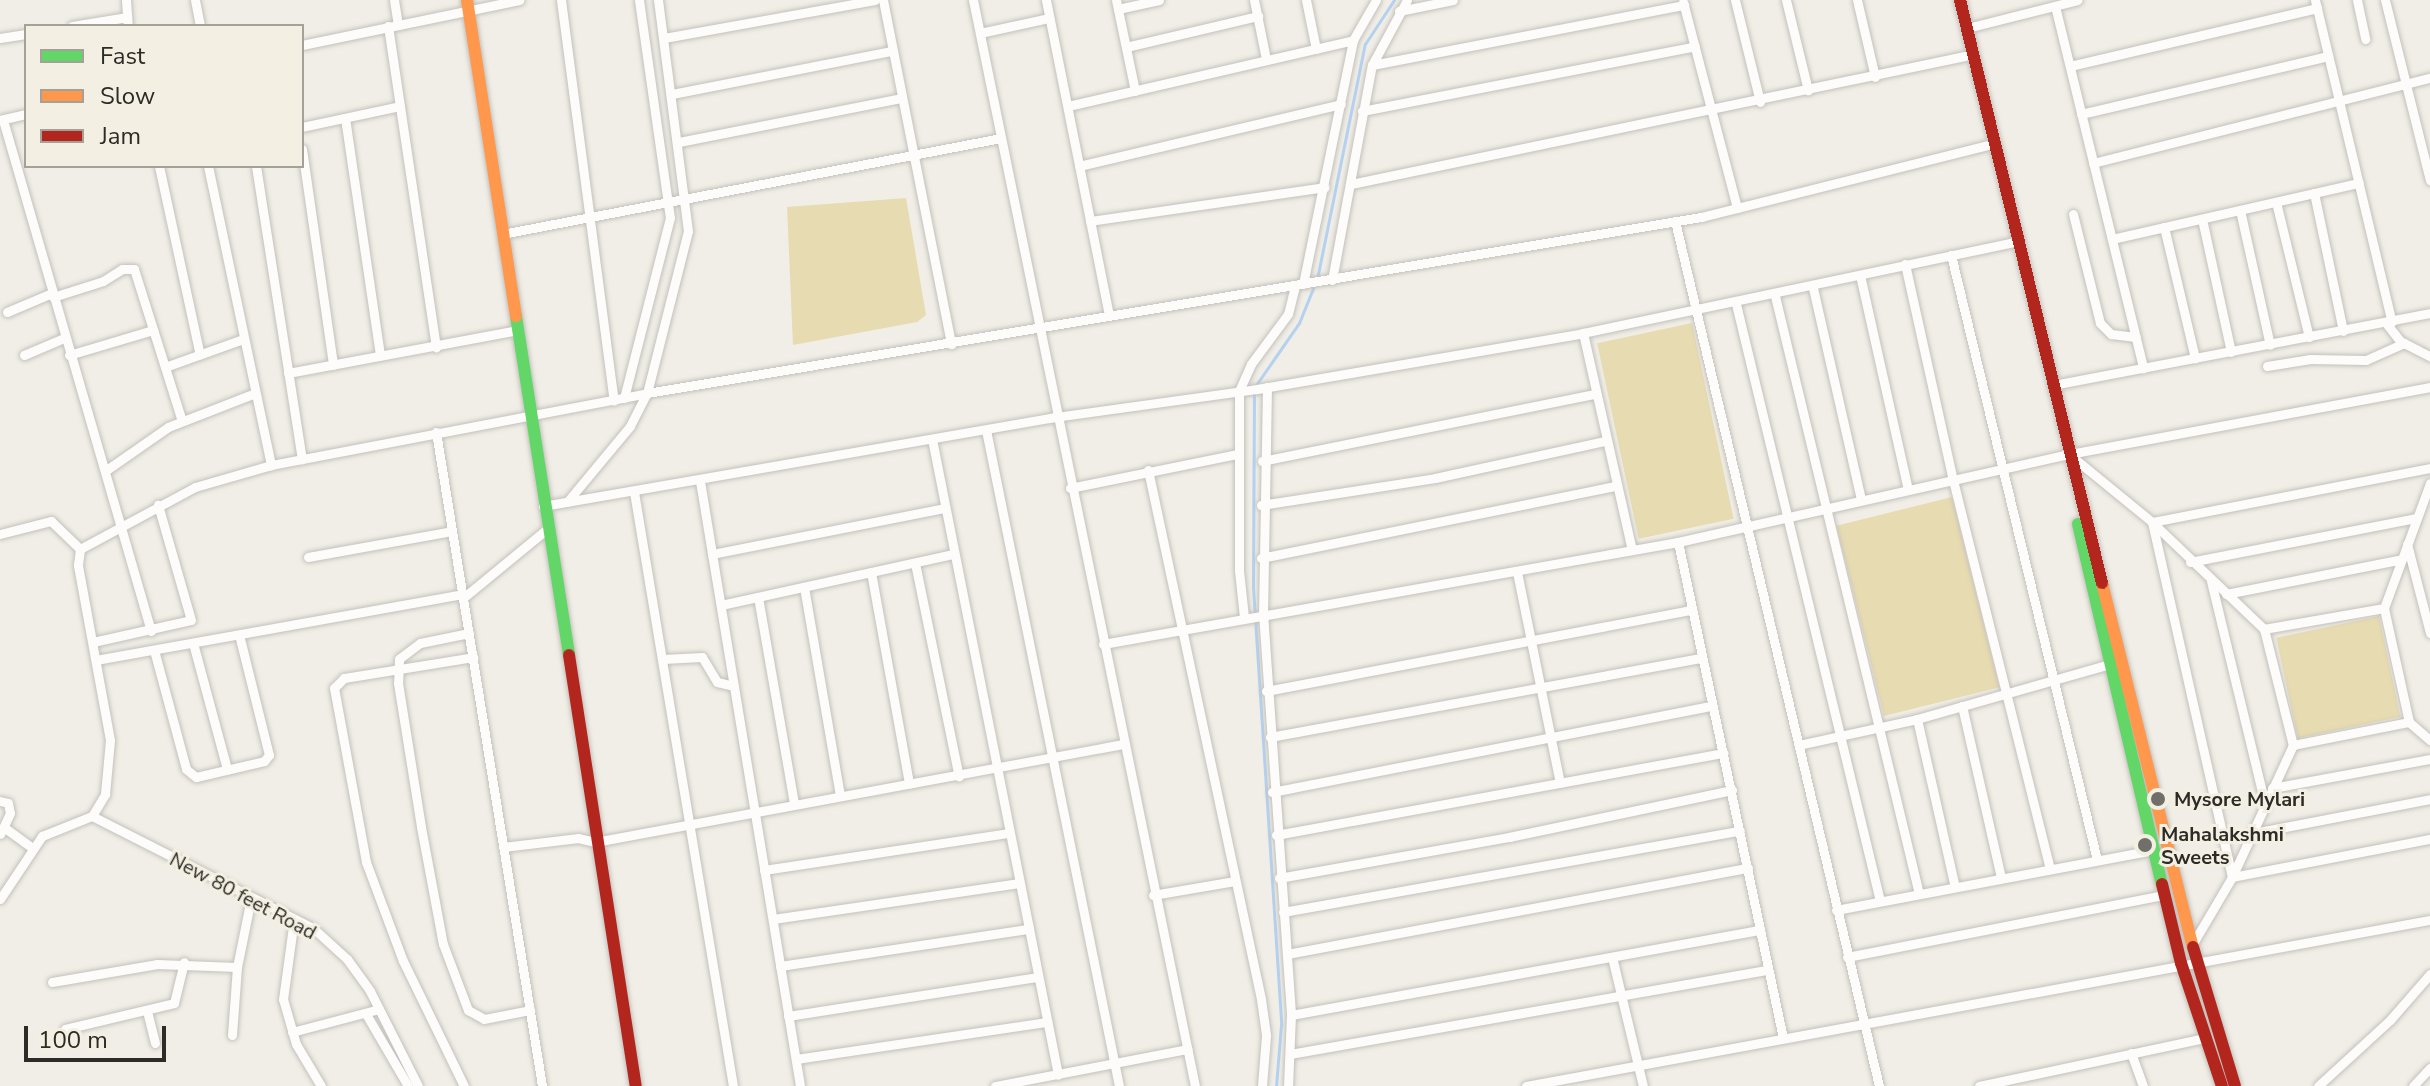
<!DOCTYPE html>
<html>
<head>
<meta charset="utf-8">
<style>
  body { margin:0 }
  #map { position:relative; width:2430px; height:1086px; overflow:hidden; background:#f0eee6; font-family:"Nunito Sans",sans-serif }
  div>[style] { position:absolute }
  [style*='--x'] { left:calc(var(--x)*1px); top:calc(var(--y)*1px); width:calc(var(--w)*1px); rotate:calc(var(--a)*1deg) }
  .green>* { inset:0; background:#e7dbb1; transform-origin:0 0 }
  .stream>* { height:3px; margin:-1.5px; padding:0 1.5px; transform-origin:1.5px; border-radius:1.5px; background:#b4d1f0 }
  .roads { filter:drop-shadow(0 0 2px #c3c1bc) drop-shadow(0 0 2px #c3c1bc) }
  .street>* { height:9px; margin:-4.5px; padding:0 4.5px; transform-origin:4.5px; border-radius:4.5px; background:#fdfcfb }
  .fast>* { height:12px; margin:-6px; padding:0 6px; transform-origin:6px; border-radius:6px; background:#63d668 }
  .slow>* { height:12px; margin:-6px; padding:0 6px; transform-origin:6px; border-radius:6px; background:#ff974d }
  .jam>* { height:12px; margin:-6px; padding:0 6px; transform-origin:6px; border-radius:6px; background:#b3261e }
  .dots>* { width:22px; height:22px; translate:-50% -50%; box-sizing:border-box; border:4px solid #f3f0e3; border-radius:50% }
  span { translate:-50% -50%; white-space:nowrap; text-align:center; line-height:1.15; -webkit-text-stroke:6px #f3f0e3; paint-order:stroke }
  .poi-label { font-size:20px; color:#2d2b27; font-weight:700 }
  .left { translate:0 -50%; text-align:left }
  .street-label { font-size:20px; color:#2d2b27 }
  .legend { position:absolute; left:24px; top:24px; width:280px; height:144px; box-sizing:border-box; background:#f3f0e3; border:2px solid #a4a198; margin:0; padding:10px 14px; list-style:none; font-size:24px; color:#2d2b27 }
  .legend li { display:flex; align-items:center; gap:16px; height:40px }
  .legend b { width:40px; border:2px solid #a4a198 }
  .scale { position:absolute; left:24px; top:1026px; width:142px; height:36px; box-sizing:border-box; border:4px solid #2d2b27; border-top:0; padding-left:10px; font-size:24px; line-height:28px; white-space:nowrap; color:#2d2b27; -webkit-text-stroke:6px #f3f0e3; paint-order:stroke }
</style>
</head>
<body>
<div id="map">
  <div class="green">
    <div style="clip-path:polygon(906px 198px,926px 315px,917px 322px,793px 345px,787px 207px)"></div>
    <div style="left:1692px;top:323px;width:200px;height:97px;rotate:78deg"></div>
    <div style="left:1952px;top:497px;width:196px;height:119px;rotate:76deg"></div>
    <div style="left:2379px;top:616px;width:103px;height:105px;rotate:78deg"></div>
  </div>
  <div class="stream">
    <div style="--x:1317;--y:279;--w:240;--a:-78.5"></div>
    <div style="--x:1365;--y:44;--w:53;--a:-56.6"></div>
    <div style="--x:1256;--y:385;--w:75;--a:-55.3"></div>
    <div style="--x:1299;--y:323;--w:40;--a:-68"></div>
    <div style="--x:1254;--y:392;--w:195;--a:90.3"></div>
    <div style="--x:1253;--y:587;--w:439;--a:86.3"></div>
    <div style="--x:1281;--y:1025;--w:61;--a:94.7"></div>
  </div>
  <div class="roads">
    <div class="street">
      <div style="--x:126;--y:0;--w:26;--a:86"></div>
      <div style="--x:195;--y:0;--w:26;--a:79"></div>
      <div style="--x:394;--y:0;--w:25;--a:81"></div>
      <div style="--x:561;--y:0;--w:404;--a:82.5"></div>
      <div style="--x:883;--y:0;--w:351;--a:78.8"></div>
      <div style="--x:973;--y:0;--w:1108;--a:78.45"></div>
      <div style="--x:1046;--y:0;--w:322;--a:78.7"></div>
      <div style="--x:1116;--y:0;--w:93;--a:78.2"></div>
      <div style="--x:1254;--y:0;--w:60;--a:78.5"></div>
      <div style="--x:1306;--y:0;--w:50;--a:78.5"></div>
      <div style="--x:1735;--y:0;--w:105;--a:76.2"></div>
      <div style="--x:1786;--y:0;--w:93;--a:76.3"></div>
      <div style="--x:1857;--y:0;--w:79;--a:76.8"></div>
      <div style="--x:2315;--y:0;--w:331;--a:76.6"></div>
      <div style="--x:2357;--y:0;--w:40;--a:78"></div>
      <div style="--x:2385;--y:0;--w:186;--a:76"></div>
      <div style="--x:1683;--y:2;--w:213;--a:75.3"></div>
      <div style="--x:2055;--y:6;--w:373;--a:76.3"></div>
      <div style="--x:1118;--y:9;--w:42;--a:-12.4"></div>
      <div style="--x:1399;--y:11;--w:55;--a:-11.5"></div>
      <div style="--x:72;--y:26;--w:56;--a:-9.3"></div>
      <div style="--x:388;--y:26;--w:325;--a:81.5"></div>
      <div style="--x:1967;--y:28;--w:114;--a:-14.2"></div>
      <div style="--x:980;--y:33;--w:71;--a:-12.3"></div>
      <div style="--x:0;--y:38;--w:26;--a:-9"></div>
      <div style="--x:664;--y:38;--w:214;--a:-10.2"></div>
      <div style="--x:302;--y:45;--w:222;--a:-11.7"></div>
      <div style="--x:1126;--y:47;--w:136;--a:-13.2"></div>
      <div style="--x:1372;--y:65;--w:318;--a:-10.9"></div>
      <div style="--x:2070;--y:66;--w:254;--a:-13.2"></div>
      <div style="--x:672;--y:94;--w:224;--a:-11.1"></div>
      <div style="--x:1068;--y:106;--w:293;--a:-13"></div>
      <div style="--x:1362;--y:111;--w:339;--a:-11"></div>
      <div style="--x:2081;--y:114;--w:254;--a:-13.2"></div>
      <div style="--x:345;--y:118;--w:240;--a:81.6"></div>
      <div style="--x:0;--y:120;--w:27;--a:-13"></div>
      <div style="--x:3;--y:120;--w:532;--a:73.85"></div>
      <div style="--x:302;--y:127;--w:100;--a:-12.1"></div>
      <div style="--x:679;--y:142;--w:226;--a:-11.2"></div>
      <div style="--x:302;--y:149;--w:218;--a:81.8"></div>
      <div style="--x:2093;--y:163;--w:348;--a:-14.2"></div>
      <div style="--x:159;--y:166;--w:193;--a:77.8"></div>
      <div style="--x:208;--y:166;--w:306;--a:78.1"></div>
      <div style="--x:256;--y:166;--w:297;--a:81.1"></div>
      <div style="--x:1079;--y:166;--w:269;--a:-13.3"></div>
      <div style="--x:1351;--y:184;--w:627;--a:-11.78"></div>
      <div style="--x:2314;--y:193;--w:141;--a:78.1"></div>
      <div style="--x:2276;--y:202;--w:139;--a:76.3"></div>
      <div style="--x:2240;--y:210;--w:138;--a:77.5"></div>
      <div style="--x:2073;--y:214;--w:112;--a:76.1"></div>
      <div style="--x:2100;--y:323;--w:16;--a:45"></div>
      <div style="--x:2111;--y:334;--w:25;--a:7"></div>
      <div style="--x:2202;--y:219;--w:136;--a:77.7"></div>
      <div style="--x:1090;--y:221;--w:237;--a:-8.2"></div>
      <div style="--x:1675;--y:221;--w:889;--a:76.73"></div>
      <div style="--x:2164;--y:227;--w:135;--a:76.7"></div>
      <div style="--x:502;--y:234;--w:508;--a:-10.89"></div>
      <div style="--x:2112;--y:239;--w:253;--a:-12.8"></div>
      <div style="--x:1951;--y:255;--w:622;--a:76.43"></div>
      <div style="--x:1905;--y:264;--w:221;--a:77.5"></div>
      <div style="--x:1953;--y:480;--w:401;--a:76"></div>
      <div style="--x:1860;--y:275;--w:220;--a:77.4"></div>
      <div style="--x:1332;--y:280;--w:219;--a:-79.5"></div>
      <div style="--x:1372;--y:65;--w:74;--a:-61.7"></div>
      <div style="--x:1303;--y:284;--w:249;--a:-78.4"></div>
      <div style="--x:1353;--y:40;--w:46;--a:-60.1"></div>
      <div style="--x:1813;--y:288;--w:216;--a:77.2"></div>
      <div style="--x:1775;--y:296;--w:615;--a:76.46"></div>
      <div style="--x:53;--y:297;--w:52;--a:-17.7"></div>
      <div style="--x:103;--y:281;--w:22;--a:-32"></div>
      <div style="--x:122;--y:269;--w:12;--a:0"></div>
      <div style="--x:134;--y:269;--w:159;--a:72.5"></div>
      <div style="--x:1736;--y:304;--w:614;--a:76.44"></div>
      <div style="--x:7;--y:312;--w:49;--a:-22.9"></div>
      <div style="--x:2386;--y:323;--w:23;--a:52"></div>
      <div style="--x:2400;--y:341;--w:34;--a:27"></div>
      <div style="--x:1583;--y:333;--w:222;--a:77.3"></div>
      <div style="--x:24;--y:355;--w:43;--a:-23"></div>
      <div style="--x:69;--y:355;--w:88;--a:-16.6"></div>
      <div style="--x:2267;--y:366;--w:44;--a:-9.2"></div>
      <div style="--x:2310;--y:359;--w:56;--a:1"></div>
      <div style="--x:2366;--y:360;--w:42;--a:-24.1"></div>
      <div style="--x:165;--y:367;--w:83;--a:-19.7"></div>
      <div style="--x:288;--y:373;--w:234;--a:-10.6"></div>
      <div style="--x:2053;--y:385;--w:384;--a:-10.8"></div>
      <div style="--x:1267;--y:387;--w:226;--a:91"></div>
      <div style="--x:1263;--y:613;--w:403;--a:86"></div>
      <div style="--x:1291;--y:1015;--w:71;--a:92.4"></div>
      <div style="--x:624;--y:398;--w:186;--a:-75.7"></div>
      <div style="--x:670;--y:218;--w:220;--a:-98.1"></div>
      <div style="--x:986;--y:430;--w:669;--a:78.54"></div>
      <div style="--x:436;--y:432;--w:663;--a:80.79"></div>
      <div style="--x:932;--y:439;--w:648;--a:78.79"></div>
      <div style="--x:2069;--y:454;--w:107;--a:39.3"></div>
      <div style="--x:2152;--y:522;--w:155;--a:43.7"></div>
      <div style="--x:2264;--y:629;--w:120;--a:76"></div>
      <div style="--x:2293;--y:745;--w:118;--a:-11.2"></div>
      <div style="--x:2409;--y:722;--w:117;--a:-102.4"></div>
      <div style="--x:2384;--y:608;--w:122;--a:170.1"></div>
      <div style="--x:1262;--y:461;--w:340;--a:-11.4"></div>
      <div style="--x:2430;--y:468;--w:283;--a:169"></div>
      <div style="--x:2152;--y:522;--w:364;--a:77.3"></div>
      <div style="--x:2232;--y:877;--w:202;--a:-10.9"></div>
      <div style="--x:1148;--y:470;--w:541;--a:77.94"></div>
      <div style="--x:1261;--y:999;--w:37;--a:82"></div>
      <div style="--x:1266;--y:1036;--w:50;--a:94.6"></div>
      <div style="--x:105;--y:471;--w:77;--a:-34.9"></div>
      <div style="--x:168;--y:427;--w:93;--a:-21.3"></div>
      <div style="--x:700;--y:481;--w:613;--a:80.61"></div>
      <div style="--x:1070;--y:488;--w:170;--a:-11.5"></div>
      <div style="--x:634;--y:492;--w:602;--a:80.54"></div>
      <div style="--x:567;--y:502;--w:99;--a:-50.3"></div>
      <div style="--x:630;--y:426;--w:37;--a:-63"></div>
      <div style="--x:647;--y:393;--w:167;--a:-75.8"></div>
      <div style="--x:688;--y:231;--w:233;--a:-97.4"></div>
      <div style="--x:1261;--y:505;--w:176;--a:-8.8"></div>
      <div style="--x:1435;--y:478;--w:174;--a:-12.3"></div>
      <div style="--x:543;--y:506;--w:520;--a:-9.86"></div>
      <div style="--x:1055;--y:417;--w:204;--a:-7.9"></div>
      <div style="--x:1257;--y:389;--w:331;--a:-9.7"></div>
      <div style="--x:1583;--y:333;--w:437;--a:-11.9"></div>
      <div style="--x:0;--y:534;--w:53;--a:-14.3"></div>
      <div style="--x:51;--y:521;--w:40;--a:44"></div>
      <div style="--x:1678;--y:542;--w:507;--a:78.05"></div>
      <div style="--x:2407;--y:544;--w:92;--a:75.5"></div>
      <div style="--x:712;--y:554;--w:237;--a:-11.2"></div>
      <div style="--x:308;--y:557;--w:146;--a:-10.2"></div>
      <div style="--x:1261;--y:558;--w:361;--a:-11.5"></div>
      <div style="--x:2190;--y:562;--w:231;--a:-11"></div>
      <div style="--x:915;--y:563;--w:218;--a:78.4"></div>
      <div style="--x:871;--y:572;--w:215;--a:79.8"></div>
      <div style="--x:1517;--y:572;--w:215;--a:78.5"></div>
      <div style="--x:2211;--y:581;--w:230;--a:76.4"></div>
      <div style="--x:804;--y:587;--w:211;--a:80.2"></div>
      <div style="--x:2226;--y:594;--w:179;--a:-11.2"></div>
      <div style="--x:758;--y:597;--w:209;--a:80.1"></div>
      <div style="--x:463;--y:598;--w:109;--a:-39.4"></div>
      <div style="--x:721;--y:605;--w:238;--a:-12.4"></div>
      <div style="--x:2384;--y:608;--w:133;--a:-69.8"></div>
      <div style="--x:1244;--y:617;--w:47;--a:-96.1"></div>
      <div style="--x:1239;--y:570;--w:179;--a:-90"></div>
      <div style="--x:1239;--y:391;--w:30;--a:-66"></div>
      <div style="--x:1251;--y:364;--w:62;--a:-53.5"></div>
      <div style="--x:1288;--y:314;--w:29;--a:-76"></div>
      <div style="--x:469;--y:633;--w:50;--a:168.5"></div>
      <div style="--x:420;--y:643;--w:26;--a:143"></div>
      <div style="--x:399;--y:659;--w:24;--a:92"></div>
      <div style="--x:398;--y:683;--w:146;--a:80.9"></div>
      <div style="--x:421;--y:827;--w:119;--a:79.4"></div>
      <div style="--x:443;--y:944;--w:71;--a:69.3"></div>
      <div style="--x:468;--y:1010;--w:18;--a:29"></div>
      <div style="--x:484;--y:1019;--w:47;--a:-11.1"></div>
      <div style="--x:93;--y:642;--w:100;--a:-12.7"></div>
      <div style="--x:191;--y:620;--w:120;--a:-106"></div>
      <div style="--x:193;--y:643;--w:131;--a:74.9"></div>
      <div style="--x:1103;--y:644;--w:584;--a:-10.06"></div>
      <div style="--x:1678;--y:542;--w:401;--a:-12.7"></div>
      <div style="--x:2069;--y:454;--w:367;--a:-10.5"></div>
      <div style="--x:154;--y:650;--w:123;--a:74.9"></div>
      <div style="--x:186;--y:769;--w:13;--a:39"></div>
      <div style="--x:196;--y:777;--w:70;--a:-13.2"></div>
      <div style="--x:264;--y:761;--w:8;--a:-50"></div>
      <div style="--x:269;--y:755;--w:124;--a:-104"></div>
      <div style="--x:663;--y:659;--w:39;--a:-3"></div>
      <div style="--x:702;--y:657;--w:29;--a:59"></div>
      <div style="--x:717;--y:682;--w:17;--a:13"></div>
      <div style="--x:96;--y:660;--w:372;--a:-10.2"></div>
      <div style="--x:1266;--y:691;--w:434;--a:-10.8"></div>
      <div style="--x:1962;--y:706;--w:176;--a:77.2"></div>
      <div style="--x:1917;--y:719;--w:172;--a:77.3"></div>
      <div style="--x:2409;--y:722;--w:28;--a:41"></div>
      <div style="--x:1270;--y:737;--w:439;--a:-10.4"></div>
      <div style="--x:1799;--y:745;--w:121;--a:-12.4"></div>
      <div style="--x:1917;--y:719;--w:201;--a:-15.9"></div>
      <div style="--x:2272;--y:788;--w:161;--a:-10.4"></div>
      <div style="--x:1272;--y:792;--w:448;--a:-11.1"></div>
      <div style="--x:0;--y:801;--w:8;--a:14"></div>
      <div style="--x:8;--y:803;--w:10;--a:79"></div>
      <div style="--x:10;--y:813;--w:23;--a:115"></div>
      <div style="--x:92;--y:816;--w:248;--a:26.9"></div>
      <div style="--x:313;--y:928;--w:46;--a:42.4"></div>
      <div style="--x:347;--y:959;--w:39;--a:54"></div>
      <div style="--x:370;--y:991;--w:106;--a:63.2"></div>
      <div style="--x:5;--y:828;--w:32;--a:36"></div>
      <div style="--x:2254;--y:833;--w:179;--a:-10.9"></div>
      <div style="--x:1276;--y:835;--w:455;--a:-10.4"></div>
      <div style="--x:503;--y:847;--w:76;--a:-6.8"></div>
      <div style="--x:578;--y:838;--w:17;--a:13"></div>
      <div style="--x:595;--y:842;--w:537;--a:-10.51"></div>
      <div style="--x:764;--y:870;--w:248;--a:-8.6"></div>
      <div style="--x:1279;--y:878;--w:234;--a:-10.1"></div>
      <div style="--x:1509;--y:837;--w:228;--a:-11.9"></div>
      <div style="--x:1153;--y:895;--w:83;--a:-9.7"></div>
      <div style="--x:0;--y:899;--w:76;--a:-56.3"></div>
      <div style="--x:42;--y:836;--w:54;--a:-21.8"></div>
      <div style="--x:92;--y:816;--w:26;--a:-59"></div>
      <div style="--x:105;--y:794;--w:54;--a:-84.7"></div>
      <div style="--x:110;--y:740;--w:178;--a:-100.4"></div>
      <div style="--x:78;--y:565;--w:16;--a:-83"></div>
      <div style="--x:80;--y:549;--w:131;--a:-28.3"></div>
      <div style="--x:195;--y:487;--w:79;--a:-16.1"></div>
      <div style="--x:271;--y:465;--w:383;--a:-10.8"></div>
      <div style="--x:647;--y:393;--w:1069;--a:-9.48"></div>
      <div style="--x:1701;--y:217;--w:295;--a:-14.1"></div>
      <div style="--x:1836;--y:910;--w:323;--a:-10.7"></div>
      <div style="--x:1283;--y:912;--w:464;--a:-10.1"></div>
      <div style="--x:294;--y:919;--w:81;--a:97.8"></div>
      <div style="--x:283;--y:999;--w:47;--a:73.9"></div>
      <div style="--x:296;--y:1044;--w:49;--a:59.2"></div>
      <div style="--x:773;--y:919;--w:249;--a:-8.3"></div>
      <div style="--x:2192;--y:945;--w:79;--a:-59.5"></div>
      <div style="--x:2232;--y:877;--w:145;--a:-65.2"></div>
      <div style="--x:1287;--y:954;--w:469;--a:-10.6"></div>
      <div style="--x:1612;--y:957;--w:133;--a:76.5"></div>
      <div style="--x:1847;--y:957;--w:323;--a:-11.1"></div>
      <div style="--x:780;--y:966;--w:252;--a:-8.5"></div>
      <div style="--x:52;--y:982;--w:107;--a:-9.7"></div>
      <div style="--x:157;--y:964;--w:80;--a:2.1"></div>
      <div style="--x:147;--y:1011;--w:33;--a:76"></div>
      <div style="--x:366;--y:1014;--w:83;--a:59.7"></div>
      <div style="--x:1291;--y:1015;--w:477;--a:-10.3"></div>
      <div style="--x:788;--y:1016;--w:253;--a:-8.9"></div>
      <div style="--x:65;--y:1029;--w:112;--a:-13.4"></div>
      <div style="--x:174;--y:1003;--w:42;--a:-76.3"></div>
      <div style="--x:292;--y:1032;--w:90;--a:-14.8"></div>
      <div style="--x:232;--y:1035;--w:68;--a:-85.8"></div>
      <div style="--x:237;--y:967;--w:70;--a:-78.5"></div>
      <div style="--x:2131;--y:1053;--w:35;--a:70"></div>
      <div style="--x:1290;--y:1054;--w:485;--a:-10"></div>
      <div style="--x:796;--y:1059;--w:254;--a:-8.4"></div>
      <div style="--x:464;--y:1086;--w:139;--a:-116"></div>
      <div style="--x:403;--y:961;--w:106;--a:-110.5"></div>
      <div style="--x:366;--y:862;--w:177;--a:-100.4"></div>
      <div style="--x:334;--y:688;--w:14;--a:-45"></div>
      <div style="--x:344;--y:678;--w:131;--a:-9.2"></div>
      <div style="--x:995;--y:1086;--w:196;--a:-10.9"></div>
      <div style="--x:1526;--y:1086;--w:919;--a:-10.41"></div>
      <div style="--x:1979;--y:1086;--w:230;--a:-12"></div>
      <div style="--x:2318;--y:1086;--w:98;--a:-42.5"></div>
      <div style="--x:2390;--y:1020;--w:61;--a:-49"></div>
      <div style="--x:2413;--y:1086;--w:25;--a:-47"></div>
    </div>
    <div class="fast">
      <div style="--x:516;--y:316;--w:343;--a:81.1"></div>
      <div style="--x:2078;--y:524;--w:370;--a:76.9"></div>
    </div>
    <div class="slow">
      <div style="--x:467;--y:0;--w:320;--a:81.2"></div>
      <div style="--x:2102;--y:583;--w:375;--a:76"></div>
    </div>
    <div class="jam">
      <div style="--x:1960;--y:0;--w:600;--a:76.31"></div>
      <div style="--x:569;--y:655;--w:436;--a:81.2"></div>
      <div style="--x:2162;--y:884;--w:81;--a:76.5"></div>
      <div style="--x:2181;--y:963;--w:130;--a:71.6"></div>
      <div style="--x:2193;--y:947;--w:145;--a:73.2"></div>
    </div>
  </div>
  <div class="dots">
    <div style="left:2158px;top:799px;background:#716f6a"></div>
    <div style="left:2145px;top:845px;background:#716f6a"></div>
  </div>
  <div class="poi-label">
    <span class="left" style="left:2174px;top:799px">Mysore Mylari</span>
    <span class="left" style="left:2161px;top:846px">Mahalakshmi<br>Sweets</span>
  </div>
  <div class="street-label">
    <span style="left:243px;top:896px;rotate:28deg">New 80 feet Road</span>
  </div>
  <ul class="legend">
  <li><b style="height:10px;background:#63d668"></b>Fast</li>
  <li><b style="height:10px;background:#ff974d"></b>Slow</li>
  <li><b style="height:10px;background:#b3261e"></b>Jam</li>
  </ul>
  <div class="scale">100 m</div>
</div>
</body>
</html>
